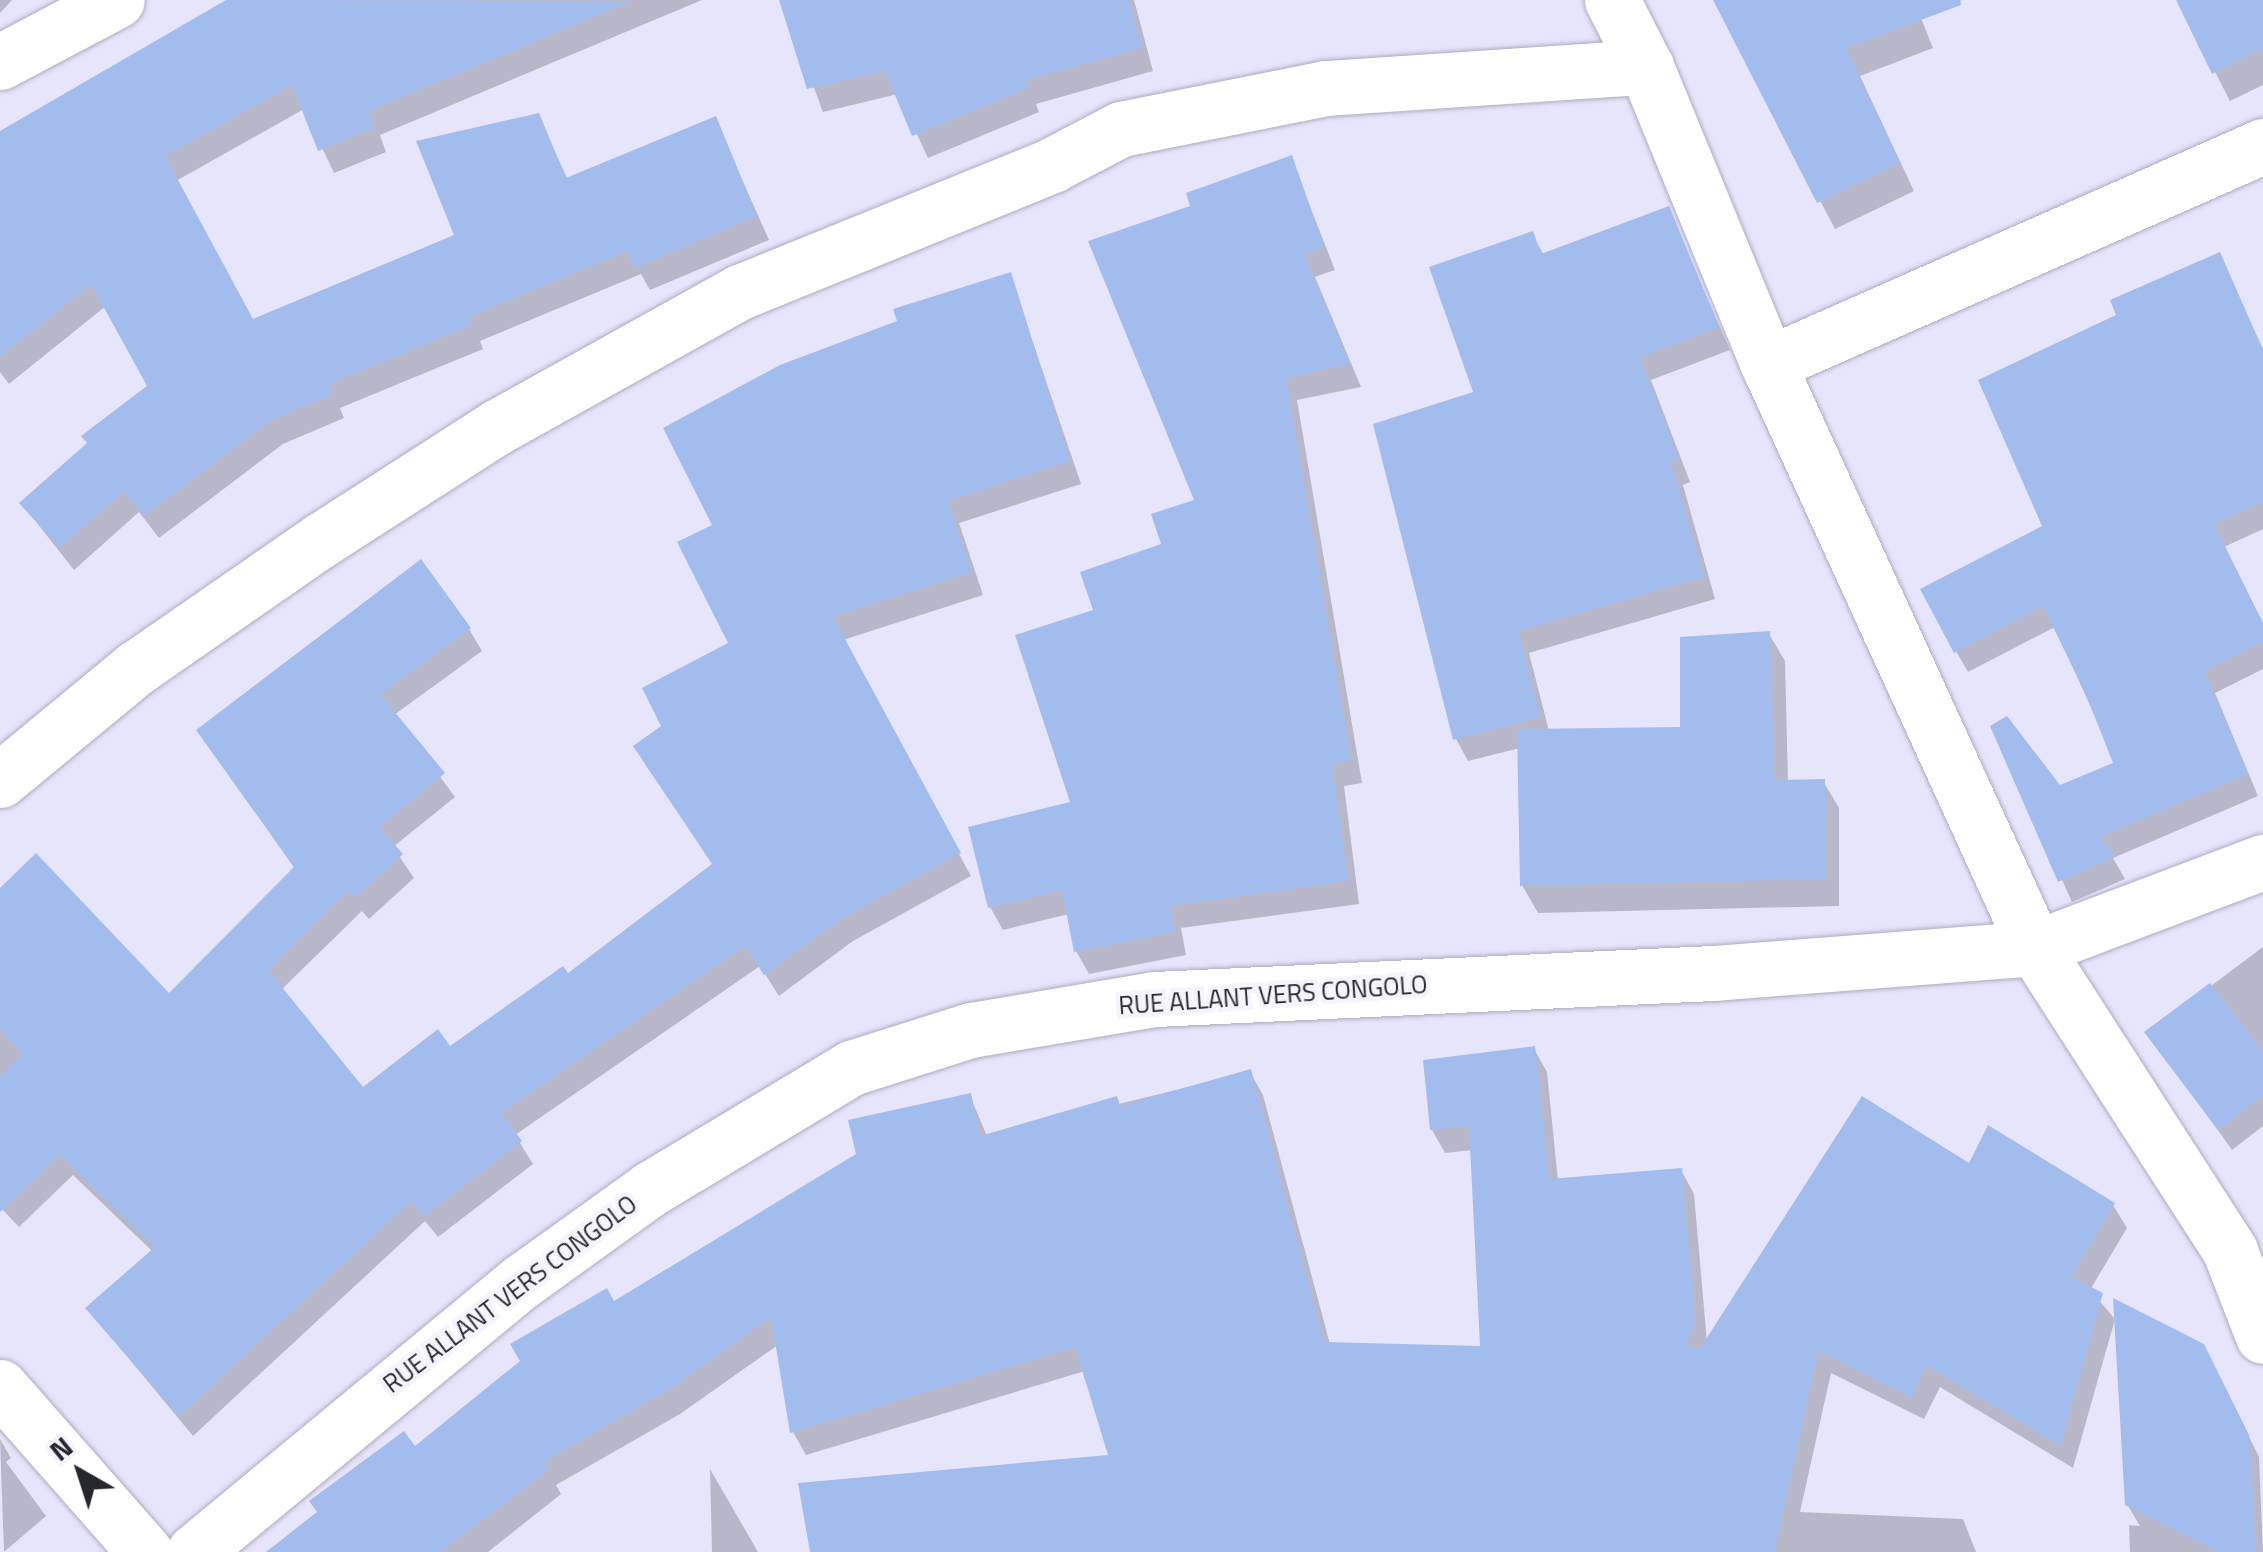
<!DOCTYPE html>
<html>
<head>
<meta charset="utf-8">
<style>
  body { margin:0 }
  #map { position:relative; width:2263px; height:1552px; overflow:hidden; background:#e7e5fc; font-family:"Titillium Web",sans-serif }
  div>[style] { position:absolute }
  [style*='--x'] { left:calc(var(--x)*1px); top:calc(var(--y)*1px); width:calc(var(--w)*1px); rotate:calc(var(--a)*1deg) }
  .shadow>* { inset:0; background:#0003 }
  .building>* { inset:0; background:#a3bcee }
  .roads { filter:drop-shadow(0 0 2px #adabc1) drop-shadow(0 0 2px #adabc1) }
  .minor>* { height:55px; margin:-27.5px; padding:0 27.5px; transform-origin:27.5px; border-radius:27.5px; background:#fff }
  span { translate:-50% -50%; white-space:nowrap; text-align:center; line-height:1.15; -webkit-text-stroke:9px #f5f4fd; paint-order:stroke }
  .street-label { font-size:25px; color:#26262e }
  .north { position:absolute; left:30px; top:1422px; width:100px; height:100px; -webkit-text-stroke:8px #f5f4fd; paint-order:stroke; rotate:321deg; font-size:28px; font-weight:700; line-height:40px; text-align:center; color:#26262e }
  .north::after { content:''; display:block; margin:auto; width:35px; height:45px; background:#26262e; clip-path:polygon(50% 0,100% 100%,50% 72%,0 100%) }
</style>
</head>
<body>
<div id="map">
  <div class="shadow">
    <div style="clip-path:polygon(0 0,12px 0,0 13px)"></div>
    <div style="clip-path:polygon(231px 0,702px 0,380px 135px,386px 152px,334px 173px,304px 109px,176px 181px,253px 322px,457px 237px,538px 116px,568px 180px,715px 119px,769px 240px,650px 290px,641px 274px,480px 341px,483px 349px,340px 408px,344px 418px,283px 444px,159px 538px,139px 512px,74px 570px,22px 504px,150px 386px,106px 306px,9px 384px,0 372px,0 134px)"></div>
    <div style="clip-path:polygon(781px 0,1134px 0,1153px 71px,1036px 104px,1039px 112px,928px 158px,898px 94px,823px 112px)"></div>
    <div style="clip-path:polygon(1714px 0,1962px 0,1921px 18px,1933px 48px,1860px 76px,1914px 191px,1835px 229px)"></div>
    <div style="clip-path:polygon(2178px 0,2263px 0,2263px 85px,2230px 101px)"></div>
    <div style="clip-path:polygon(1291px 158px,1335px 270px,1315px 277px,1361px 387px,1297px 400px,1362px 783px,1344px 786px,1359px 904px,1181px 928px,1186px 955px,1089px 974px,1076px 951px,1069px 914px,1003px 930px,990px 907px,1074px 804px,1096px 611px,1164px 546px,1197px 501px,1193px 207px)"></div>
    <div style="clip-path:polygon(1668px 209px,1730px 350px,1651px 380px,1690px 482px,1683px 485px,1715px 599px,1529px 653px,1549px 731px,1683px 729px,1769px 634px,1785px 661px,1788px 782px,1823px 781px,1839px 808px,1839px 906px,1538px 913px,1522px 885px,1520px 748px,1468px 761px,1456px 739px,1476px 393px,1532px 234px,1544px 255px)"></div>
    <div style="clip-path:polygon(2219px 255px,2263px 349px,2263px 529px,2224px 547px,2263px 624px,2263px 669px,2215px 693px,2258px 796px,2113px 858px,2125px 879px,2072px 902px,1993px 727px,2059px 788px,2116px 764px,2055px 627px,1968px 672px,1956px 651px,2045px 527px,2120px 316px)"></div>
    <div style="clip-path:polygon(1010px 275px,1081px 484px,959px 523px,983px 595px,843px 640px,971px 876px,853px 941px,779px 996px,760px 966px,515px 1135px,533px 1164px,438px 1237px,425px 1221px,193px 1436px,88px 1309px,153px 1252px,73px 1175px,19px 1227px,0 1207px,0 891px,169px 997px,295px 869px,199px 731px,469px 629px,482px 651px,394px 715px,455px 797px,393px 847px,414px 878px,369px 919px,362px 911px,281px 990px,362px 1090px,449px 1049px,567px 977px,714px 865px,664px 726px,731px 644px,715px 526px,900px 322px)"></div>
    <div style="clip-path:polygon(2263px 947px,2263px 1126px,2232px 1150px,2148px 1033px)"></div>
    <div style="clip-path:polygon(1534px 1049px,1547px 1072px,1558px 1181px,1681px 1170px,1694px 1194px,1707px 1342px,1970px 1167px,2113px 1205px,2127px 1228px,2090px 1290px,2115px 1319px,2073px 1468px,1940px 1387px,1924px 1419px,1831px 1373px,1800px 1512px,1963px 1519px,1976px 1552px,812px 1552px,1112px 1458px,1085px 1371px,806px 1455px,793px 1432px,778px 1345px,680px 1414px,556px 1485px,561px 1494px,488px 1552px,270px 1552px,613px 1304px,970px 1096px,987px 1136px,1250px 1072px,1263px 1095px,1330px 1344px,1482px 1349px,1473px 1150px,1445px 1153px,1432px 1130px)"></div>
    <div style="clip-path:polygon(2215px 1368px,2259px 1457px,2263px 1552px,2130px 1552px,2129px 1525px,2140px 1526px,2127px 1504px)"></div>
    <div style="clip-path:polygon(0 1439px,11px 1458px,6px 1462px,46px 1516px,4px 1552px)"></div>
    <div style="clip-path:polygon(710px 1469px,758px 1552px,712px 1552px)"></div>
  </div>
  <div class="building">
    <div style="clip-path:polygon(226px 0,632px 1px,369px 111px,374px 128px,318px 151px,292px 85px,165px 156px,253px 319px,454px 235px,416px 141px,539px 113px,566px 178px,716px 116px,757px 216px,634px 268px,627px 251px,469px 317px,472px 325px,329px 384px,333px 394px,270px 421px,144px 516px,124px 491px,60px 548px,19px 503px,87px 443px,81px 436px,147px 386px,91px 284px,0 357px,0 131px)"></div>
    <div style="clip-path:polygon(779px 0,1129px 0,1142px 48px,1025px 80px,1028px 88px,912px 136px,885px 71px,807px 89px)"></div>
    <div style="clip-path:polygon(1713px 0,1960px 0,1961px 5px,1846px 48px,1900px 163px,1817px 203px)"></div>
    <div style="clip-path:polygon(2176px 0,2263px 0,2263px 48px,2212px 74px)"></div>
    <div style="clip-path:polygon(1292px 155px,1324px 247px,1304px 254px,1350px 364px,1286px 378px,1351px 760px,1332px 764px,1348px 881px,1170px 906px,1175px 932px,1074px 952px,1062px 890px,988px 908px,968px 827px,1070px 802px,1015px 635px,1093px 610px,1080px 572px,1161px 544px,1151px 514px,1194px 500px,1088px 241px,1190px 206px,1186px 193px)"></div>
    <div style="clip-path:polygon(1669px 206px,1719px 327px,1640px 357px,1679px 459px,1671px 462px,1704px 577px,1518px 631px,1540px 717px,1453px 740px,1373px 424px,1473px 392px,1429px 267px,1533px 231px,1541px 254px)"></div>
    <div style="clip-path:polygon(2220px 252px,2263px 350px,2263px 502px,2214px 524px,2263px 623px,2263px 642px,2204px 671px,2248px 774px,2100px 837px,2115px 857px,2058px 882px,1990px 726px,2007px 716px,2060px 785px,2113px 763px,2087px 697px,2043px 606px,1954px 653px,1920px 589px,2042px 526px,1978px 380px,2116px 315px,2110px 300px)"></div>
    <div style="clip-path:polygon(1011px 272px,1070px 461px,948px 501px,972px 572px,833px 617px,961px 853px,841px 919px,764px 975px,745px 946px,501px 1113px,522px 1141px,423px 1217px,411px 1201px,179px 1416px,85px 1308px,155px 1247px,59px 1155px,0 1212px,0 1076px,23px 1054px,0 1030px,0 888px,36px 853px,169px 993px,294px 867px,196px 730px,421px 559px,471px 628px,380px 694px,445px 773px,379px 827px,403px 854px,355px 898px,348px 891px,268px 970px,363px 1087px,438px 1029px,450px 1046px,563px 966px,568px 973px,712px 864px,633px 746px,661px 726px,642px 688px,728px 643px,677px 542px,712px 525px,663px 428px,780px 365px,897px 321px,893px 309px)"></div>
    <div style="clip-path:polygon(1770px 631px,1774px 780px,1825px 779px,1825px 879px,1520px 886px,1517px 729px,1680px 727px,1680px 637px)"></div>
    <div style="clip-path:polygon(2210px 983px,2263px 1052px,2263px 1095px,2218px 1130px,2144px 1032px)"></div>
    <div style="clip-path:polygon(1535px 1046px,1549px 1179px,1682px 1168px,1695px 1320px,1687px 1344px,1699px 1350px,1862px 1096px,1969px 1163px,1988px 1125px,2115px 1203px,2071px 1277px,2103px 1293px,2060px 1446px,1926px 1365px,1911px 1398px,1818px 1351px,1774px 1552px,810px 1552px,798px 1483px,1108px 1455px,1075px 1347px,790px 1433px,771px 1317px,667px 1391px,543px 1462px,549px 1469px,440px 1552px,266px 1552px,317px 1512px,309px 1501px,404px 1431px,415px 1446px,520px 1361px,510px 1344px,607px 1288px,614px 1301px,856px 1154px,848px 1120px,971px 1093px,980px 1136px,1117px 1096px,1120px 1106px,1251px 1069px,1324px 1342px,1480px 1346px,1469px 1126px,1430px 1130px,1423px 1060px)"></div>
    <div style="clip-path:polygon(2113px 1298px,2204px 1344px,2249px 1435px,2256px 1552px,2219px 1552px,2125px 1505px)"></div>
  </div>
  <div class="roads">
    <div class="minor">
      <div style="--x:1612;--y:0;--w:75;--a:63.1"></div>
      <div style="--x:1646;--y:67;--w:321;--a:67.7"></div>
      <div style="--x:1768;--y:364;--w:642;--a:65.43"></div>
      <div style="--x:2035;--y:948;--w:360;--a:57.2"></div>
      <div style="--x:2230;--y:1251;--w:91;--a:68.8"></div>
      <div style="--x:0;--y:62;--w:132;--a:-27.9"></div>
      <div style="--x:1768;--y:364;--w:541;--a:-23.77"></div>
      <div style="--x:0;--y:780;--w:176;--a:-39.5"></div>
      <div style="--x:136;--y:668;--w:225;--a:-34.7"></div>
      <div style="--x:321;--y:540;--w:209;--a:-32.7"></div>
      <div style="--x:497;--y:427;--w:278;--a:-29.1"></div>
      <div style="--x:740;--y:292;--w:337;--a:-22.1"></div>
      <div style="--x:1052;--y:165;--w:78;--a:-27.6"></div>
      <div style="--x:1121;--y:129;--w:209;--a:-11.3"></div>
      <div style="--x:1326;--y:88;--w:321;--a:-3.8"></div>
      <div style="--x:0;--y:1387;--w:220;--a:48.7"></div>
      <div style="--x:194;--y:1552;--w:425;--a:-39.6"></div>
      <div style="--x:522;--y:1281;--w:158;--a:-35.7"></div>
      <div style="--x:650;--y:1189;--w:235;--a:-31"></div>
      <div style="--x:851;--y:1068;--w:126;--a:-17.6"></div>
      <div style="--x:971;--y:1030;--w:187;--a:-9.6"></div>
      <div style="--x:1155;--y:999;--w:559;--a:-2.67"></div>
      <div style="--x:1713;--y:973;--w:323;--a:-4.4"></div>
      <div style="--x:2035;--y:948;--w:244;--a:-20.7"></div>
    </div>
  </div>
  <div class="street-label">
    <span style="left:1273px;top:995px;rotate:-4deg">RUE ALLANT VERS CONGOLO</span>
    <span style="left:510px;top:1294px;rotate:-37deg">RUE ALLANT VERS CONGOLO</span>
  </div>
  <div class="north">N</div>
</div>
</body>
</html>
